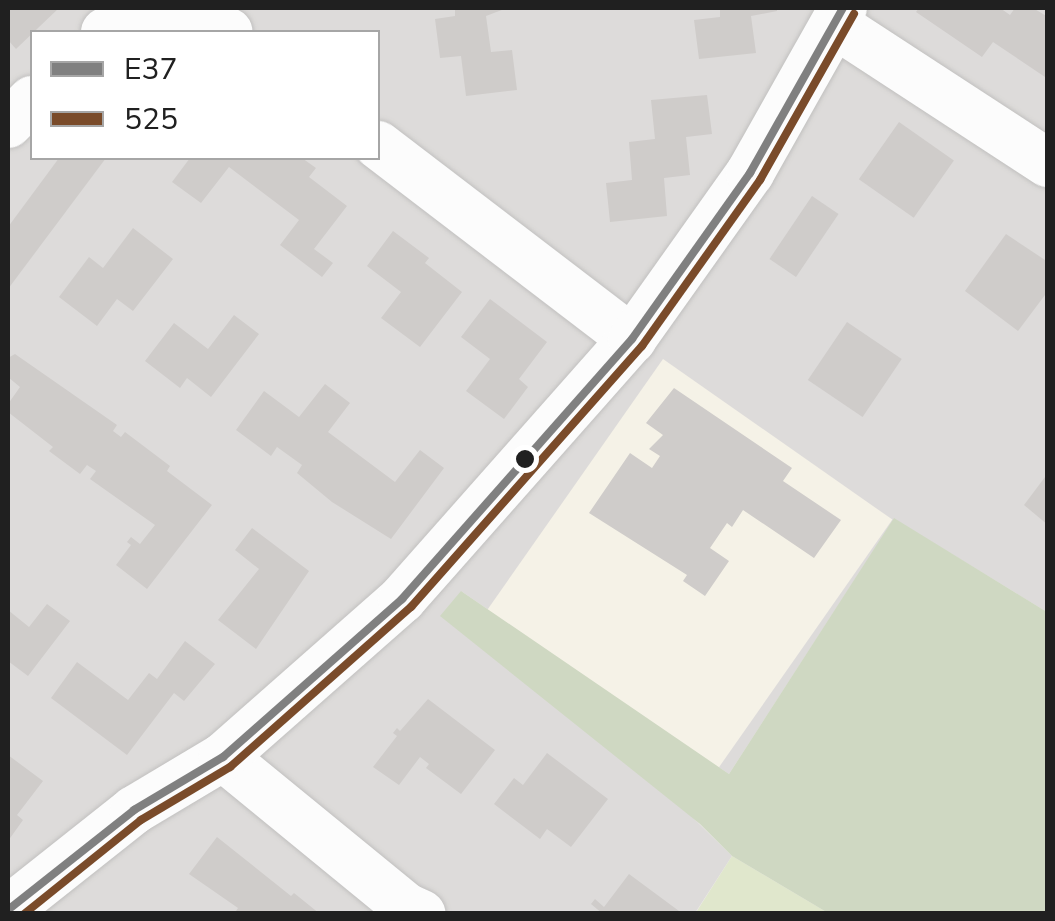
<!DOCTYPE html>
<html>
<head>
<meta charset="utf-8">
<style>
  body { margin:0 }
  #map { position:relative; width:1055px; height:921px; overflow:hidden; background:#eeebe9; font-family:"Nunito Sans",sans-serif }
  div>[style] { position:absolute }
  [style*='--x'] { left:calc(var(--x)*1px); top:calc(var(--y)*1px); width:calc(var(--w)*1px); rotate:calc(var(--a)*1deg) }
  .residential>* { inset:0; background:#dddbda }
  .education>* { inset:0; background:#f5f2e7; transform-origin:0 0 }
  .grass>* { inset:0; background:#e0e7cc }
  .forest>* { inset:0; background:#cfd8c2 }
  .building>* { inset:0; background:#cfccca; transform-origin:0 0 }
  .roads { filter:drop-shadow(0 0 2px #c1c0bf) drop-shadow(0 0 2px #c1c0bf) }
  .minor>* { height:48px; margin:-24px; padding:0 24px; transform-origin:24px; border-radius:24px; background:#fcfcfc }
  .bus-1>* { height:8px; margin:-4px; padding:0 4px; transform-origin:4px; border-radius:4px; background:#808080 }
  .bus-2>* { height:8px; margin:-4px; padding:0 4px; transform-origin:4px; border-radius:4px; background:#7a4b2a }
  .dots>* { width:28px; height:28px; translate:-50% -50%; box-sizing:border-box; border:5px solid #fff; border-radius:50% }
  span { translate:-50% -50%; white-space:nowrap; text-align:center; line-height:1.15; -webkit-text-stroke:8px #fff; paint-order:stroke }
  .frame { position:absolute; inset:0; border:10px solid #202020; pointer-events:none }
  .legend { position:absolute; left:30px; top:30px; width:350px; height:130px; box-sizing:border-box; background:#fff; border:2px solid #a6a6a6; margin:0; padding:12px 18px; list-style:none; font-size:30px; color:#202020 }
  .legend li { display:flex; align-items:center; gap:20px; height:50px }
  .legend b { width:50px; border:2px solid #a6a6a6 }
</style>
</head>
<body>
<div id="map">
  <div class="residential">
    <div style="clip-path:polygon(evenodd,8px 8px,1047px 8px,1047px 612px,894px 519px,729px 774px,461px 591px,732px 856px,695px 913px,8px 913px,8px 8px,32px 32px,378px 32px,378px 158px,32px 158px,32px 32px)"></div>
  </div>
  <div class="education">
    <div style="left:663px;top:359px;width:280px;height:308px;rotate:35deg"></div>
  </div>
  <div class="grass">
    <div style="clip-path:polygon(732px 856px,828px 913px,695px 914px)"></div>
  </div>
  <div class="forest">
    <div style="clip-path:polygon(894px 518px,1047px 612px,1047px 913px,828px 913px,732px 856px,700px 824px,440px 616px,461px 591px,729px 774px)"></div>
  </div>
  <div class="building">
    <div style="clip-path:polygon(8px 8px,59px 8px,16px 49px,8px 40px)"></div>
    <div style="clip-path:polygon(455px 8px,507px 8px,486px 16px,491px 52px,512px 50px,517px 90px,466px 96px,461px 56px,440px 58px,435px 19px,455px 16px)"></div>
    <div style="clip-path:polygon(720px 8px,777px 8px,777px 11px,751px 16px,756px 53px,699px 59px,694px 20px,720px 17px)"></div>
    <div style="clip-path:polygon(919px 8px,1000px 8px,1010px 15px,1015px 8px,1033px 8px,1048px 17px,1048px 79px,993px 42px,982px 57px,916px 12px)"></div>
    <div style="clip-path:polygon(707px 95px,712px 134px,686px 137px,690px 175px,664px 178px,667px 216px,610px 222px,606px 183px,632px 180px,629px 142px,655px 139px,651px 100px)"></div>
    <div style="left:899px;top:122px;width:67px;height:70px;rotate:35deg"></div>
    <div style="clip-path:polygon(59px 158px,106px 158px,8px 289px,8px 227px)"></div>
    <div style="clip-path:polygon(190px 158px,302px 158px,316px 168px,309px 177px,347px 206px,314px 249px,333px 263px,322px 277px,280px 245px,299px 220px,229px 167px,201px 203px,172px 182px)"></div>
    <div style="left:812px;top:196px;width:32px;height:76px;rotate:34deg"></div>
    <div style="clip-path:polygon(133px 228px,173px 259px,133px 311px,117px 299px,97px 326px,59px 297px,89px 257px,103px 268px)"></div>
    <div style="clip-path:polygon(393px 231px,429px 258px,425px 263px,462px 292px,420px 347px,381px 318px,401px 292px,367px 266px)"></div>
    <div style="clip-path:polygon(1006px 234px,1048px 262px,1048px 291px,1018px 331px,965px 291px)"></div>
    <div style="clip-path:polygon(490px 299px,547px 342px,519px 379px,528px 387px,504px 419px,466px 391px,490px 359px,461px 337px)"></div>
    <div style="clip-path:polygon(234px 315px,259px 334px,211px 397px,187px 378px,180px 388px,145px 361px,174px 323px,208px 349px)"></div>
    <div style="left:847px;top:322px;width:66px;height:70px;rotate:34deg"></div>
    <div style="clip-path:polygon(15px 354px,117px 425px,113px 431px,121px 437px,125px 432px,170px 466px,167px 471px,212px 505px,147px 589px,116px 565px,131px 545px,127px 542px,131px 537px,140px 544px,155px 525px,90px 479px,96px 471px,87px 465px,80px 474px,49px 451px,53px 447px,8px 412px,8px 404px,20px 387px,8px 377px,8px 358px)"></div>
    <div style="clip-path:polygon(325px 384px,350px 403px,328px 432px,395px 482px,420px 450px,444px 468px,391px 539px,332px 502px,297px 473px,302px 465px,277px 447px,271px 456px,236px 430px,264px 391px,299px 417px)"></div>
    <div style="clip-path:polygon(674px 388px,792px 468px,783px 481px,841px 520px,814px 558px,743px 510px,732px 527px,727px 523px,710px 548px,729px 561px,705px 596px,683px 581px,687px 575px,589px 513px,630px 453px,652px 468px,660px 456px,649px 449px,663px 435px,646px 423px)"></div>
    <div style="clip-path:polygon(1048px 473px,1048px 525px,1024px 505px)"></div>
    <div style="clip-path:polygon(252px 528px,309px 571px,256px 649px,218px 620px,259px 569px,235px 550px)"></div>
    <div style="clip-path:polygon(47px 604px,70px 621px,28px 676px,8px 661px,8px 610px,29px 627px)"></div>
    <div style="clip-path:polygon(185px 641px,215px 664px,184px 701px,174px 693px,127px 755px,51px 698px,77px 662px,128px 700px,149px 673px,157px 679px)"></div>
    <div style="clip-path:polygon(428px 699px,495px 750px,461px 794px,426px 768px,429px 764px,420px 757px,399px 785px,373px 767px,397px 736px,393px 733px,397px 728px,400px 731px)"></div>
    <div style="clip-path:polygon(547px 753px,608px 799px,571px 847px,547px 829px,540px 839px,494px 804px,514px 778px,523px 785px)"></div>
    <div style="clip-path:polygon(8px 755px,43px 781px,17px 815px,23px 820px,8px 841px)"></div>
    <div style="clip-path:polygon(217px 837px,291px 896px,294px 893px,320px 914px,234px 914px,238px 908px,189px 874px)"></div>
    <div style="clip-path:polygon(629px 874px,679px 911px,603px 914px,591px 904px,595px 899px,604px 907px)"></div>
  </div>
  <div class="roads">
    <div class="minor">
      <div style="--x:836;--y:25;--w:253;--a:33.1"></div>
      <div style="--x:105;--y:32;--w:29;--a:-27"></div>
      <div style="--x:131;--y:19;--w:40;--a:-7.1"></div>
      <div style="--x:171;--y:14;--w:35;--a:12"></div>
      <div style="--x:205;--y:21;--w:26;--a:25"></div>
      <div style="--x:8;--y:124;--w:34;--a:-45"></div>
      <div style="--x:378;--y:145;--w:320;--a:37.4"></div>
      <div style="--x:223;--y:757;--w:237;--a:39.3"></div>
      <div style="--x:406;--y:907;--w:17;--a:24"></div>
      <div style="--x:8;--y:910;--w:161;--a:-38.4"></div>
      <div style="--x:134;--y:810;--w:104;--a:-30.8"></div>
      <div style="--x:223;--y:757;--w:239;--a:-41.4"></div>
      <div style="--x:402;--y:599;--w:347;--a:-48.5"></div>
      <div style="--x:632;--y:339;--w:204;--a:-54.6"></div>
      <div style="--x:750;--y:173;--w:189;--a:-60.6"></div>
    </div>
  </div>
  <div class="bus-1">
    <div style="--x:8;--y:910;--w:161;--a:-38.4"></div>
    <div style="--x:134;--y:810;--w:104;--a:-30.8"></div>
    <div style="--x:223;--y:757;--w:239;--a:-41.4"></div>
    <div style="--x:402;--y:599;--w:347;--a:-48.5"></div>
    <div style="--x:632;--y:339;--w:204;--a:-54.6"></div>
    <div style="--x:750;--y:173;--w:189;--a:-60.6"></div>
  </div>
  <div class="bus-2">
    <div style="--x:24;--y:914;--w:150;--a:-38.8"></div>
    <div style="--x:141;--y:820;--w:104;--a:-30.8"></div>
    <div style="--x:230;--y:767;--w:242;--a:-41.5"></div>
    <div style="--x:411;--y:607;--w:349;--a:-48.5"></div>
    <div style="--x:642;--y:346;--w:204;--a:-54.6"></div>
    <div style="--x:760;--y:180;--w:191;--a:-60.5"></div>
  </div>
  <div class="dots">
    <div style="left:525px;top:459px;background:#202020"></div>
  </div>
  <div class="frame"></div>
  <ul class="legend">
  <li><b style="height:12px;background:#808080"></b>E37</li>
  <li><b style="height:12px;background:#7a4b2a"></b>525</li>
  </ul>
</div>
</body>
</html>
